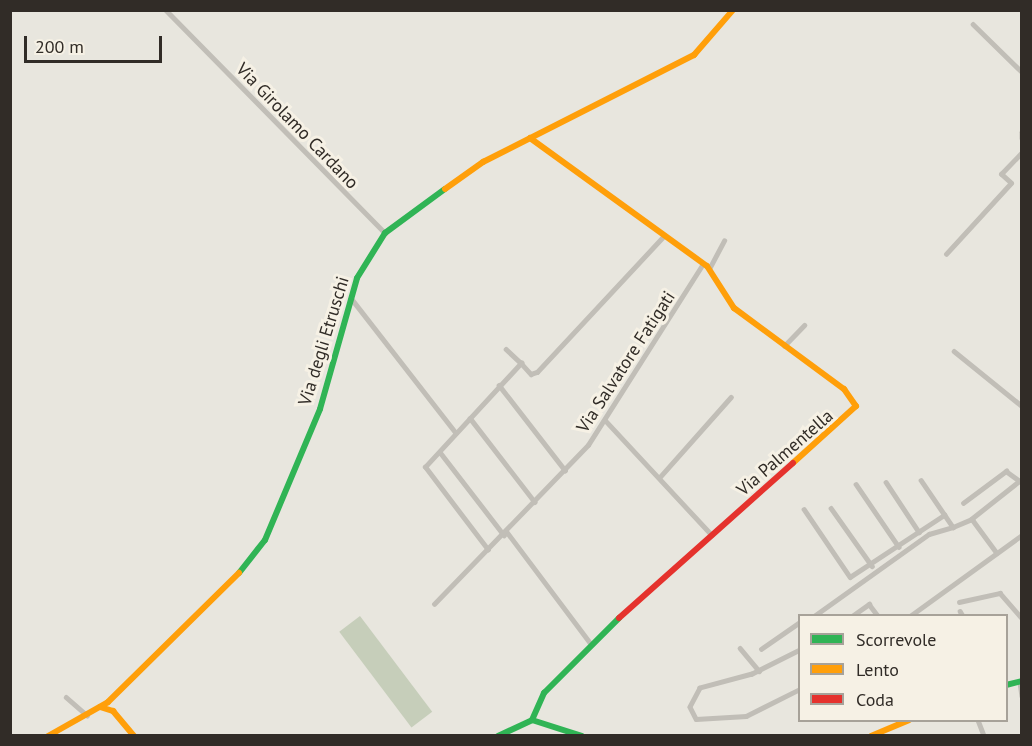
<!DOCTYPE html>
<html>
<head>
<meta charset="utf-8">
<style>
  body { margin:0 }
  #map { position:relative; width:1032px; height:746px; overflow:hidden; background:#e8e6de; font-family:"PT Sans",sans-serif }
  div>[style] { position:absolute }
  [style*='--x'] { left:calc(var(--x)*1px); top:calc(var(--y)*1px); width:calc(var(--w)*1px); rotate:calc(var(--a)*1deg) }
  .green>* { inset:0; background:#c6ceba; transform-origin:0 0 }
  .street>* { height:4.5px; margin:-2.25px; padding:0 2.25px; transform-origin:2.25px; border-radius:2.25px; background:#c1beb7 }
  .fast>* { height:6px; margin:-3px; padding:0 3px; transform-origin:3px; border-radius:3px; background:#30b455 }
  .slow>* { height:6px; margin:-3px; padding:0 3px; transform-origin:3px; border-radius:3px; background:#ff9f0a }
  .jam>* { height:6px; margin:-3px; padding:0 3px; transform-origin:3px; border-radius:3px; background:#e5322d }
  span { translate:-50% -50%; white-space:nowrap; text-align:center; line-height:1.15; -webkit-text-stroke:6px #f6f1e5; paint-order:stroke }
  .street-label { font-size:18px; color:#312c27 }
  .frame { position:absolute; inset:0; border:12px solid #312c27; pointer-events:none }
  .legend { position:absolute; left:798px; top:614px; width:210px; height:108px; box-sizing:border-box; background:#f6f1e5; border:2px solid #a7a299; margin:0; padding:8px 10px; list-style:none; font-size:18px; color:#312c27 }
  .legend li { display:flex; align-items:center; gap:12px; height:30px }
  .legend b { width:30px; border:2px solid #a7a299 }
  .scale { position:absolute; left:24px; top:36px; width:138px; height:27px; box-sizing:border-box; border:3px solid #312c27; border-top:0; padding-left:8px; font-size:18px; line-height:21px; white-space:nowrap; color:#312c27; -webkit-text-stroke:4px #f6f1e5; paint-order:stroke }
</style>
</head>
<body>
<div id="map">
  <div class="green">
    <div style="left:360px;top:616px;width:120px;height:26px;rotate:53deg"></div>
  </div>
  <div class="street">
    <div style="--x:166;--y:10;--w:313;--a:45.5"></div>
    <div style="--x:973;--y:24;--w:69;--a:44.4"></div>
    <div style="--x:1022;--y:132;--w:6;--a:90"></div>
    <div style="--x:946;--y:254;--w:96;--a:-47.5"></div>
    <div style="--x:1011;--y:183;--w:13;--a:-138"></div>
    <div style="--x:1001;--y:174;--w:30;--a:-46"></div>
    <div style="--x:709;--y:269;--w:32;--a:-62"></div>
    <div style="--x:351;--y:298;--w:171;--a:52.1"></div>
    <div style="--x:784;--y:346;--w:29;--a:-46"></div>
    <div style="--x:506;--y:349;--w:21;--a:43"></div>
    <div style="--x:954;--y:351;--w:87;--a:39"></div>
    <div style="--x:499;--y:385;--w:108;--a:52.2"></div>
    <div style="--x:470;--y:418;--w:106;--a:52.3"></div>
    <div style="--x:605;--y:420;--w:157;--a:47.1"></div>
    <div style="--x:440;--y:452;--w:105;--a:52.4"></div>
    <div style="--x:659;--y:478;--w:108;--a:-48.4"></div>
    <div style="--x:921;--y:480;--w:57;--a:55.8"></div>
    <div style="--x:953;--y:527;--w:21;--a:-23"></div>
    <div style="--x:972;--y:519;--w:42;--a:53.7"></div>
    <div style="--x:886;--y:482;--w:60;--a:56.6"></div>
    <div style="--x:856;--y:484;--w:76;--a:55.7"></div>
    <div style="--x:963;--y:503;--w:54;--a:-36.7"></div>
    <div style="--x:1006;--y:471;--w:17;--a:36"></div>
    <div style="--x:1020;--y:481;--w:61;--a:141.6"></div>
    <div style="--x:831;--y:508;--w:71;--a:54.7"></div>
    <div style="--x:804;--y:509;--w:82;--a:55.9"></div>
    <div style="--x:850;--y:577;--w:113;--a:-33.4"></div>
    <div style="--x:507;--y:532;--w:140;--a:53.1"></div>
    <div style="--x:488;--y:550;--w:104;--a:-127.2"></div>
    <div style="--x:425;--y:467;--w:142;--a:-47.3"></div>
    <div style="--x:521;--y:363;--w:15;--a:48"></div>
    <div style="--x:531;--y:374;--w:6;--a:-18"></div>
    <div style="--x:537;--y:372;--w:186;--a:-47"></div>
    <div style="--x:959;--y:602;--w:42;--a:-12.4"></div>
    <div style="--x:1000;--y:593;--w:33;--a:49"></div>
    <div style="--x:434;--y:604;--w:221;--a:-45.9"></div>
    <div style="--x:588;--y:445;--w:214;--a:-57.6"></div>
    <div style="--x:960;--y:611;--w:6;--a:59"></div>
    <div style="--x:814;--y:616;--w:141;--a:-35.5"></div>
    <div style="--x:929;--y:534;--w:25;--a:-16"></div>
    <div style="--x:852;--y:616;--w:21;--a:-35"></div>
    <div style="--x:869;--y:604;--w:15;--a:53"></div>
    <div style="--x:910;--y:616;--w:138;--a:-35.9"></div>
    <div style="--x:740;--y:648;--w:30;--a:50"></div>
    <div style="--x:761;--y:649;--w:47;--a:-34.7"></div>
    <div style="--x:800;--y:650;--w:54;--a:153.4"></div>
    <div style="--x:752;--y:674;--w:54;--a:164.9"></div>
    <div style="--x:700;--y:688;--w:21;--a:118"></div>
    <div style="--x:690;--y:707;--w:13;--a:63"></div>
    <div style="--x:696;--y:719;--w:50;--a:-3.4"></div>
    <div style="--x:746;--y:716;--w:60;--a:-26.6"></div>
    <div style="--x:1020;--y:682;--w:14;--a:82"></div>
    <div style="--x:66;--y:697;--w:28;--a:41"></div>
    <div style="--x:978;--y:720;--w:17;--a:69"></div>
  </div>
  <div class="fast">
    <div style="--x:239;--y:573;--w:42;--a:-51.8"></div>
    <div style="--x:265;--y:540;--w:142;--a:-67.2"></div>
    <div style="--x:320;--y:409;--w:136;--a:-74.2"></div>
    <div style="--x:357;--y:278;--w:53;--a:-58.1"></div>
    <div style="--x:385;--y:233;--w:74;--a:-36.3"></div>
    <div style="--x:1006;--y:685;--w:16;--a:-14"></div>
    <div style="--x:532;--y:720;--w:30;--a:-66"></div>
    <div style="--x:544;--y:693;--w:106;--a:-45"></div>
    <div style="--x:498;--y:736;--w:38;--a:-25"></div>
    <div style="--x:532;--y:720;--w:52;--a:17.7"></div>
  </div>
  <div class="slow">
    <div style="--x:530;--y:138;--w:218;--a:35.9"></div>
    <div style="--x:707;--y:266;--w:50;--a:57.3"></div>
    <div style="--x:734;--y:308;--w:137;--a:36.4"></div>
    <div style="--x:844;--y:389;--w:21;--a:55"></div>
    <div style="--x:856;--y:406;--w:85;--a:137.9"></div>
    <div style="--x:445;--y:189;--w:47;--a:-35.4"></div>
    <div style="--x:483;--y:162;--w:237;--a:-26.9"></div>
    <div style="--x:694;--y:55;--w:60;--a:-49.1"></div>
    <div style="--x:100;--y:707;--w:14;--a:17"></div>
    <div style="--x:113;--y:711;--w:33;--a:50"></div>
    <div style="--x:48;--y:736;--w:69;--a:-29.5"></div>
    <div style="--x:108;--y:702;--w:184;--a:-44.6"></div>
    <div style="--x:871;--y:736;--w:41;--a:-22.8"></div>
  </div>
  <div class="jam">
    <div style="--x:619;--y:618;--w:233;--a:-41.7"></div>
  </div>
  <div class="street-label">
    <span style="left:297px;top:126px;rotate:46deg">Via Girolamo Cardano</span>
    <span style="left:324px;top:341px;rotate:-73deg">Via degli Etruschi</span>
    <span style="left:626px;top:362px;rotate:-57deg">Via Salvatore Fatigati</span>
    <span style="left:785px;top:453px;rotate:-41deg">Via Palmentella</span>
  </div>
  <div class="frame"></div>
  <ul class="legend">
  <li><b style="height:8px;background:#30b455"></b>Scorrevole</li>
  <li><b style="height:8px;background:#ff9f0a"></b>Lento</li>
  <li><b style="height:8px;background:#e5322d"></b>Coda</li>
  </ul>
  <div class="scale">200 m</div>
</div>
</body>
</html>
